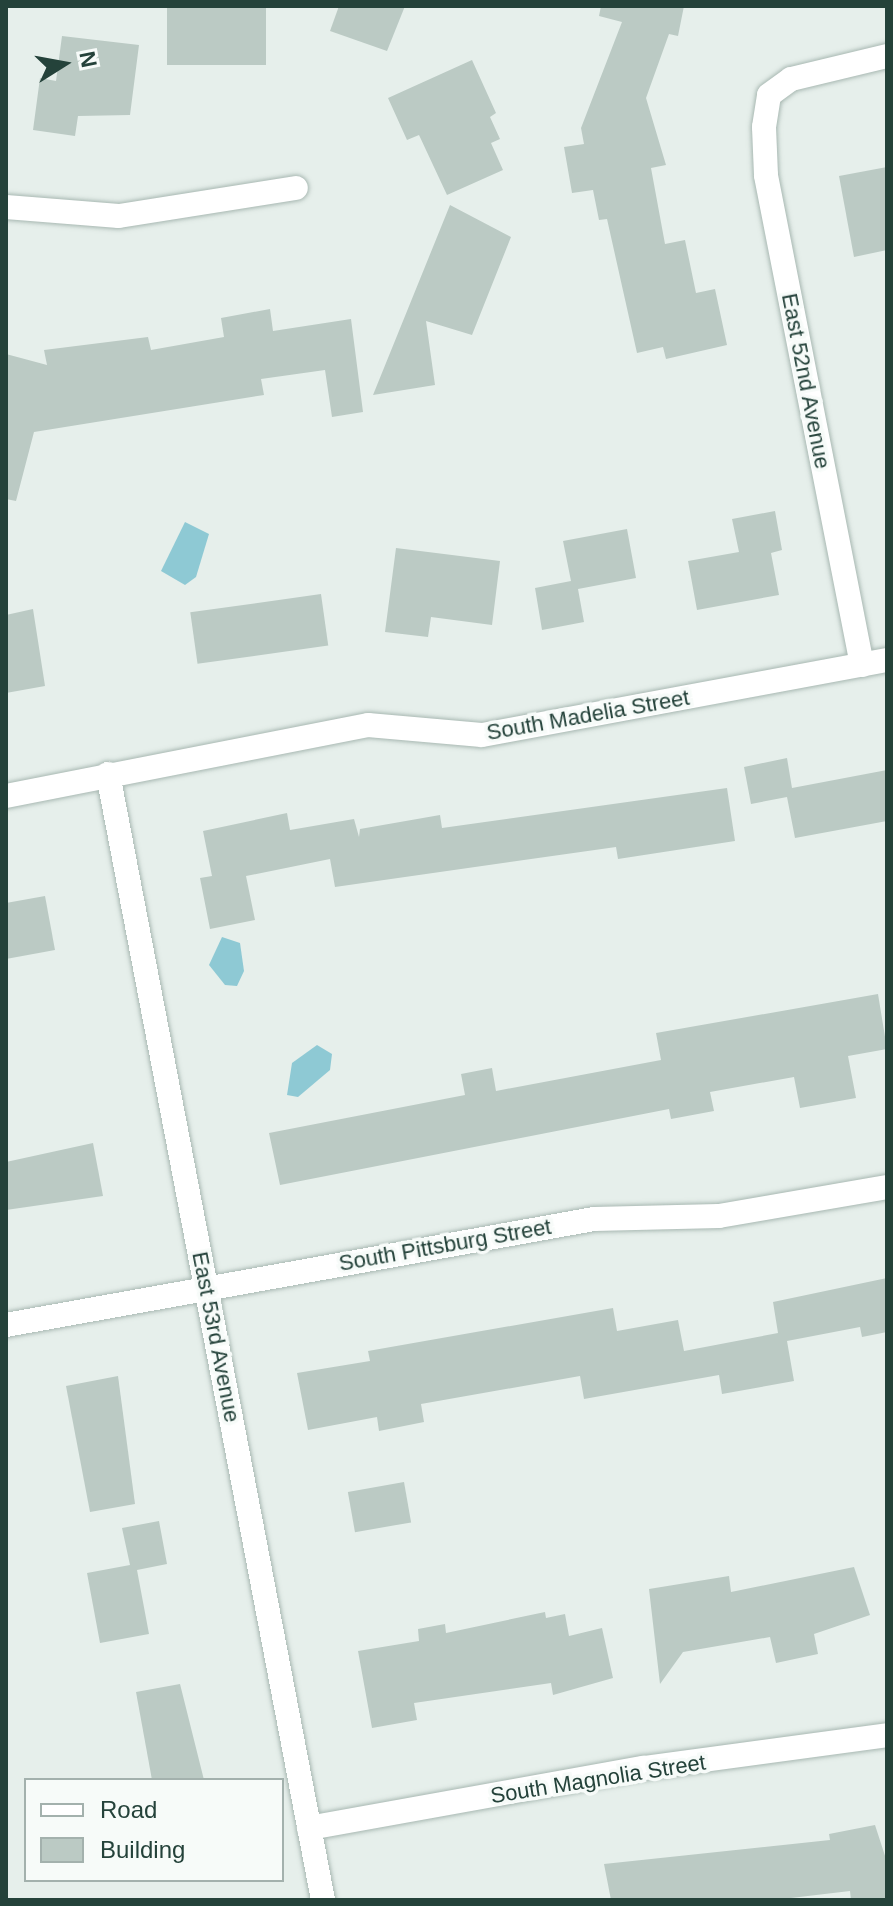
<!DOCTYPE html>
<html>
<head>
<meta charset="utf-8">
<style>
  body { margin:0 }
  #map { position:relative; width:893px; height:1906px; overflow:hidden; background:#e6efeb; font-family:Helvetica,sans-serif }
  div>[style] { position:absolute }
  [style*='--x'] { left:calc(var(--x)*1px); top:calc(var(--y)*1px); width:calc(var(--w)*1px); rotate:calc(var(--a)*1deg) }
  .water>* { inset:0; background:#8ec9d4 }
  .building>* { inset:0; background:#bbcac4; transform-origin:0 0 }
  .roads { filter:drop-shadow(0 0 2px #a8b8b2) drop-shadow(0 0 2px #a8b8b2) }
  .minor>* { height:24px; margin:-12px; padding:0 12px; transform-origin:12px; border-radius:12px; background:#fff }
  span { translate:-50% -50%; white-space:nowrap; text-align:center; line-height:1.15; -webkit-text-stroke:7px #f7fbf9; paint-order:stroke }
  .street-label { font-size:22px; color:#24423a }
  .frame { position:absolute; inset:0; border:8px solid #24423a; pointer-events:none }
  .legend { position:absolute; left:24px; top:1778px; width:260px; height:104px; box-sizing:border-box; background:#f7fbf9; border:2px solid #a3b1ad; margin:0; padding:10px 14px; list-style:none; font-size:24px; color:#24423a }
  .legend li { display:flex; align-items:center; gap:16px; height:40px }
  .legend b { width:40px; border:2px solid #a3b1ad }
  .north { position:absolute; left:24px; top:24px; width:80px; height:80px; -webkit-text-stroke:6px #f7fbf9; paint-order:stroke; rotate:79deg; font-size:22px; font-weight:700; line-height:32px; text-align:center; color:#24423a }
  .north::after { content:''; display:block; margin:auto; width:28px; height:36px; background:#24423a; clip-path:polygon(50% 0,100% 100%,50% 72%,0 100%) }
</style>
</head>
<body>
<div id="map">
  <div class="water">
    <div style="clip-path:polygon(185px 522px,209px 534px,196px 577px,185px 585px,161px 571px)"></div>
    <div style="clip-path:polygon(222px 937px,240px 943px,244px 971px,237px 986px,225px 985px,209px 965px)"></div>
    <div style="clip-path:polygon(317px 1045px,332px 1054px,330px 1070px,298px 1097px,287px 1095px,292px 1063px)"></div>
  </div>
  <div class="building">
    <div style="left:167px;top:6px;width:99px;height:59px"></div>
    <div style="clip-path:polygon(339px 6px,405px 6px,387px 51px,330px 31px)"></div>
    <div style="clip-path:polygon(601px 6px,684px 6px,678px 36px,669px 34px,646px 98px,666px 165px,651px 168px,665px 244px,685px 240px,696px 293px,715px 289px,727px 345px,666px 359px,663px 347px,637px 353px,607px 219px,599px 220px,593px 190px,572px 193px,564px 147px,584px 144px,581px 128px,622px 22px,599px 16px)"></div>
    <div style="clip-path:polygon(62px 36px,139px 45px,130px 115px,78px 116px,75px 136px,33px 130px,40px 78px,56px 81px)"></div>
    <div style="clip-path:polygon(472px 60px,496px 113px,490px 117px,500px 139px,491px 143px,503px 170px,447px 195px,419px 135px,407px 140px,388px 98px)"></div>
    <div style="clip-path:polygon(887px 167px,887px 250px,854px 257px,839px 176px)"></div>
    <div style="clip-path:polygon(450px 205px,511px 237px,472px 335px,426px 321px,435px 385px,373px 395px)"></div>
    <div style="clip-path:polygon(270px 309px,273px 331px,351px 319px,363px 412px,332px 417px,325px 370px,261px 379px,264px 395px,34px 432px,16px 501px,6px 499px,6px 354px,47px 365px,44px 350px,148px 337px,151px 350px,224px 337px,221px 318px)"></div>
    <div style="clip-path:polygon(775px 511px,782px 550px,771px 553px,779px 595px,697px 610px,688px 561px,739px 552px,732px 519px)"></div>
    <div style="clip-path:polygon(627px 529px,636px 578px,578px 589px,584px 622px,542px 630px,535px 588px,571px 581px,563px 541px)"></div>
    <div style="clip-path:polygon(396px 548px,500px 561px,492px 625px,431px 617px,428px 637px,385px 632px)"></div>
    <div style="left:321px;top:594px;width:52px;height:132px;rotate:82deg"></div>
    <div style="clip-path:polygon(33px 609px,45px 686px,6px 693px,6px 615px)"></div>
    <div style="clip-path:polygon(787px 758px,792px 788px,887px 770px,887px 821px,795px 838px,787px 797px,751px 804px,744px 767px)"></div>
    <div style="clip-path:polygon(727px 788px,735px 841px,618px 859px,616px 847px,335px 887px,330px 859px,246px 876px,255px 920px,210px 929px,200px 878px,212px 876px,203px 831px,287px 813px,290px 830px,354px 819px,359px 837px,360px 829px,440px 815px,442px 828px)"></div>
    <div style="clip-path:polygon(45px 896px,55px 950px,6px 959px,6px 903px)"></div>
    <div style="clip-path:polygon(878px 994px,887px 1049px,848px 1056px,856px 1098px,800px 1108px,794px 1077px,710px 1092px,714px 1111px,671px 1119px,669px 1109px,280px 1185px,269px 1133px,465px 1095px,461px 1074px,492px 1068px,496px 1091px,661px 1060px,656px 1033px)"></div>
    <div style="clip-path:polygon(93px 1143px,103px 1196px,6px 1210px,6px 1162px)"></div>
    <div style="clip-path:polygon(887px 1278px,887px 1332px,862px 1337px,860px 1327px,787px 1341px,794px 1381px,722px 1394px,719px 1375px,584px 1399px,580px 1376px,421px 1404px,424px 1422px,379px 1431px,377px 1417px,308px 1430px,297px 1373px,370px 1361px,368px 1351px,613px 1308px,617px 1331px,678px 1320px,684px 1351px,778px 1333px,773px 1302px)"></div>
    <div style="clip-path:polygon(118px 1376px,135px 1504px,90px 1512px,66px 1386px)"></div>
    <div style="left:404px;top:1482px;width:41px;height:57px;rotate:80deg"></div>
    <div style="clip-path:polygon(159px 1521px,167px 1564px,137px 1570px,149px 1634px,100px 1643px,87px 1573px,130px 1565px,122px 1528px)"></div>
    <div style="clip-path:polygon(854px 1567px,870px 1615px,814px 1634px,818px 1654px,776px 1663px,770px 1637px,683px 1652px,660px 1684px,649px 1589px,729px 1576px,731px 1592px)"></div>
    <div style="clip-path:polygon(545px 1612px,546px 1618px,565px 1614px,569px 1636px,602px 1628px,613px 1678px,553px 1695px,551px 1683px,414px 1703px,417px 1720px,372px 1728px,358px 1651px,419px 1641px,418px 1629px,445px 1624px,446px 1633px)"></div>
    <div style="clip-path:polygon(180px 1684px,204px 1780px,152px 1780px,136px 1692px)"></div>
    <div style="clip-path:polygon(875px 1825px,887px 1862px,887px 1900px,851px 1900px,850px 1891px,774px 1900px,611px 1900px,604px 1864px,830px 1840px,829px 1834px)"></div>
  </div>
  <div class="roads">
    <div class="minor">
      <div style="--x:6;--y:207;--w:113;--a:4.6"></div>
      <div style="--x:119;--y:216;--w:179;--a:-9"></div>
      <div style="--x:862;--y:665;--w:499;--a:-101.1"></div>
      <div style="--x:766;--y:175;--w:48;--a:-92.4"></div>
      <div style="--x:764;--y:127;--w:32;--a:-81"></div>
      <div style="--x:769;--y:95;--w:27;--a:-36"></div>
      <div style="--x:791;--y:79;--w:99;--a:-13.5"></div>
      <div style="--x:108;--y:774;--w:1146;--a:79.19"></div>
      <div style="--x:6;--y:796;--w:369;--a:-11.1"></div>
      <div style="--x:368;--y:725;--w:114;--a:5"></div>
      <div style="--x:482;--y:735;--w:412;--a:-10.5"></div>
      <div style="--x:6;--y:1325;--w:597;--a:-10.22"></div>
      <div style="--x:594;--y:1219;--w:125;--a:-1.4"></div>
      <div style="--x:719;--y:1216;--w:170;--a:-9.8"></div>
      <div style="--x:309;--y:1828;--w:340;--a:-10.2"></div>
      <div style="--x:644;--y:1768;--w:245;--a:-7.7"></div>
    </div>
  </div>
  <div class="street-label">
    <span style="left:806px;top:381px;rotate:79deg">East 52nd Avenue</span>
    <span style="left:588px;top:715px;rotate:-10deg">South Madelia Street</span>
    <span style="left:445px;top:1245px;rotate:-10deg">South Pittsburg Street</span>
    <span style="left:216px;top:1337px;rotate:79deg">East 53rd Avenue</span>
    <span style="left:598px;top:1779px;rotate:-9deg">South Magnolia Street</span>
  </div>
  <div class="frame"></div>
  <ul class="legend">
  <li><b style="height:10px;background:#fff"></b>Road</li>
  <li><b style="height:22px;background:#bbcac4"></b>Building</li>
  </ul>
  <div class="north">N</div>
</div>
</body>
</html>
